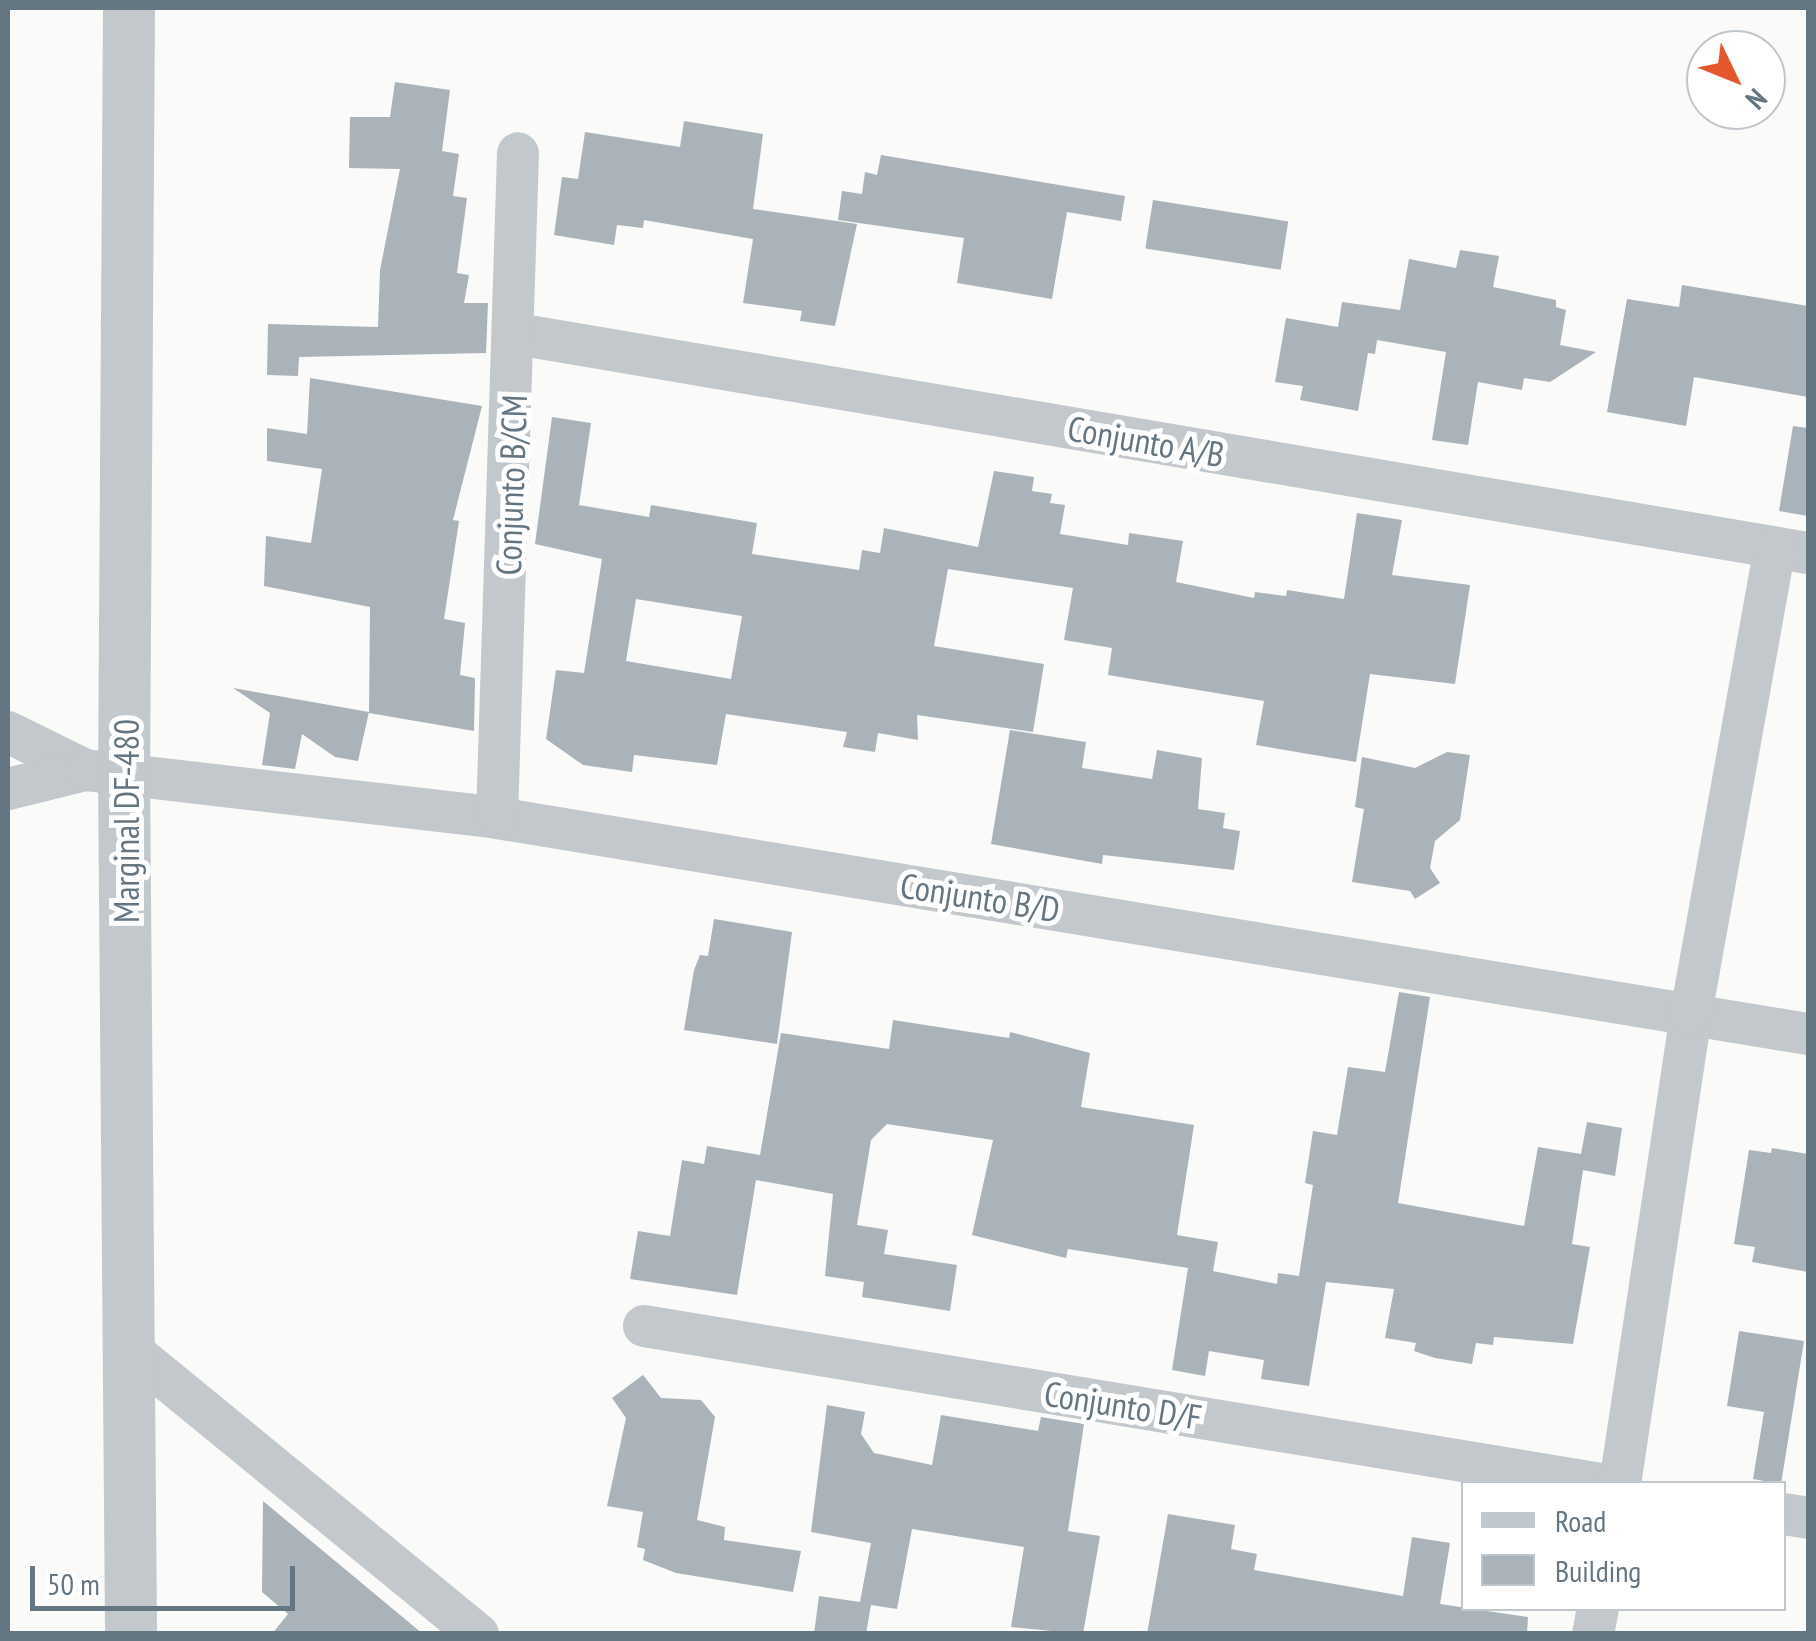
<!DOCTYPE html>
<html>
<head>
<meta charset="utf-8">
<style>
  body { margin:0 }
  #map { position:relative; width:1816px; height:1641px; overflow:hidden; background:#fafaf8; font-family:"PT Sans Narrow",sans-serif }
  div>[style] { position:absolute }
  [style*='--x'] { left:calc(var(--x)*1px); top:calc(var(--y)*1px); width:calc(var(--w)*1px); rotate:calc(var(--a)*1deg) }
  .building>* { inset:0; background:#aab3b9; transform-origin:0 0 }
  .minor>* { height:42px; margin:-21px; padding:0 21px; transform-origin:21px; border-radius:21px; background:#c3c8cc }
  .tertiary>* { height:52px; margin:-26px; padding:0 26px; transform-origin:26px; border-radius:26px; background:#c3c8cc }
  span { translate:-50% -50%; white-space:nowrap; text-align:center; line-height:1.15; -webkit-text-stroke:10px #fff; paint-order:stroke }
  .street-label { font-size:35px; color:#657683 }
  .frame { position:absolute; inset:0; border:10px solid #657683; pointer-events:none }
  .legend { position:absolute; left:1461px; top:1481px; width:325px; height:130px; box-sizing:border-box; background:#fff; border:2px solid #c1c8cd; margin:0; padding:12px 18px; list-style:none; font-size:30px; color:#657683 }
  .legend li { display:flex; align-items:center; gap:20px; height:50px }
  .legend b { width:50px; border:2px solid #c1c8cd }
  .north { position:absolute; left:1686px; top:30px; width:100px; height:100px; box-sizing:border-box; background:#fff; border:2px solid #c1c8cd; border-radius:50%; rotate:133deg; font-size:28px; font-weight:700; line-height:40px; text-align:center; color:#657683 }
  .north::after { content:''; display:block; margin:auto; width:35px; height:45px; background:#e4572e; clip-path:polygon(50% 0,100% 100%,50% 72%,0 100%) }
  .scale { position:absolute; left:30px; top:1566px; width:265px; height:45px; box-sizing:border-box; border:5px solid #657683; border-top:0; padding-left:12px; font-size:30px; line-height:35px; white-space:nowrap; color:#657683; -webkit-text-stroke:8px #fff; paint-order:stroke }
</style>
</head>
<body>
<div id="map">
  <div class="building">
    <div style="clip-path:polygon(395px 82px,450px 90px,442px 151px,459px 154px,453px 196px,467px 198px,457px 273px,469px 275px,464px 303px,488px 303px,486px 353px,299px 357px,298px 376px,267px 375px,268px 324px,378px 327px,380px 270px,400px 169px,349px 168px,350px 117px,390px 117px)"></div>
    <div style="clip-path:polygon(684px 121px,763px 134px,753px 209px,857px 224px,835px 326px,800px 321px,802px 311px,743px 303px,753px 239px,644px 220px,643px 228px,617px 225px,614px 245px,554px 235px,562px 177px,578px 179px,585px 132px,680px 147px)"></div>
    <div style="clip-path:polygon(881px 155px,1125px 196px,1121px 221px,1067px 212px,1052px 299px,957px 283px,964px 238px,838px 220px,842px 191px,862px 194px,865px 172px,877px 175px)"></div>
    <div style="left:1153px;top:200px;width:137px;height:49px;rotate:9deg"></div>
    <div style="clip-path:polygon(1460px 250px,1499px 256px,1493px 287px,1556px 300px,1556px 307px,1566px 310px,1560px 345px,1596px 352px,1550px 382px,1524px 378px,1522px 390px,1478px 382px,1468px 445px,1432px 440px,1446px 352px,1377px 340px,1375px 354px,1368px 353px,1358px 411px,1300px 400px,1303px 386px,1275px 382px,1286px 318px,1338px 327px,1342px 302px,1400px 310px,1409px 259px,1456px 268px)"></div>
    <div style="clip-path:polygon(1682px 285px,1808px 306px,1808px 397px,1694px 377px,1686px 426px,1607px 412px,1627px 299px,1679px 307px)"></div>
    <div style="clip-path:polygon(310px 378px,482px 406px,453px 520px,459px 521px,444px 619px,465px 623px,460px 675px,475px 678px,474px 731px,369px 713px,370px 607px,264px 586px,266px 536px,311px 543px,322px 469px,267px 461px,267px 428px,307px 434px)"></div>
    <div style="clip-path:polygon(evenodd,552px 417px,591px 423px,579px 505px,649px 517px,651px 505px,757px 523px,752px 554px,859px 570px,862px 550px,880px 553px,884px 528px,978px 547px,994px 471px,1034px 477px,1032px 491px,1052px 494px,1050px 503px,1065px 505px,1060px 534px,1128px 545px,1129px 533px,1183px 541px,1176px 582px,1254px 598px,1255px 592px,1286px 596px,1287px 590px,1344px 599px,1357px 513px,1402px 520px,1392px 575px,1470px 585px,1455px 684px,1370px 674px,1356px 762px,1256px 745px,1264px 701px,1108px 675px,1112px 648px,1064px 640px,1073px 588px,948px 569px,934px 646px,1044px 664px,1033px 732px,917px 715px,918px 740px,878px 733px,875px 752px,843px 747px,847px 732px,726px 714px,717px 765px,634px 755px,632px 772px,583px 765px,546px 739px,556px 670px,584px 673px,602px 559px,535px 544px,552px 417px,636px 599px,742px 616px,731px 679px,626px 661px,636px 599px)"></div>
    <div style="clip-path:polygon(1793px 426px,1808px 428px,1808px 516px,1779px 511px)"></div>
    <div style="clip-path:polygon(233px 688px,369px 712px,358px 761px,335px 757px,302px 734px,295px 769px,262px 765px,270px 713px)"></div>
    <div style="clip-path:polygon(1010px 730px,1086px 742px,1082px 768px,1152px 779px,1157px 750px,1202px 758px,1198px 809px,1225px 813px,1223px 828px,1240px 831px,1234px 870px,1103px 855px,1102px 864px,991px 844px)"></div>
    <div style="clip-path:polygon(1447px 752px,1470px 755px,1460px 820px,1435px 841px,1430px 868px,1440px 883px,1415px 899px,1410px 891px,1352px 882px,1364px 809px,1355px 807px,1362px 757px,1415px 768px)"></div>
    <div style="clip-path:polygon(714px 919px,792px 932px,777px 1044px,684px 1030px,694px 970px,700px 955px,708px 956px)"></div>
    <div style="clip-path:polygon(1399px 992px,1430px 997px,1398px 1203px,1524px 1226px,1538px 1147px,1581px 1154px,1587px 1122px,1622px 1128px,1615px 1176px,1583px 1170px,1572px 1244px,1590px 1247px,1573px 1344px,1494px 1337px,1493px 1345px,1476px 1343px,1472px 1364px,1435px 1358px,1414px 1351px,1416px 1343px,1385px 1338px,1394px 1289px,1326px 1282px,1309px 1386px,1261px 1379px,1264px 1360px,1209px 1351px,1205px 1376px,1172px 1370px,1188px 1268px,1068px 1249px,1066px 1258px,972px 1235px,993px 1140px,887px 1124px,871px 1140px,857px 1225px,888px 1230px,884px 1254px,957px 1265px,950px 1311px,862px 1297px,864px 1282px,825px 1276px,833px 1194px,756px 1180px,737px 1295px,630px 1279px,638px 1231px,670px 1236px,682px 1160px,704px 1164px,707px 1146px,760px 1155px,781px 1033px,889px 1049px,893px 1020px,1009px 1038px,1010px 1032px,1090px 1053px,1081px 1107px,1194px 1125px,1177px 1235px,1218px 1242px,1213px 1271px,1277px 1284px,1278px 1273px,1299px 1276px,1313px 1185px,1305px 1183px,1313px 1131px,1337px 1135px,1348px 1067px,1385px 1072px)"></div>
    <div style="clip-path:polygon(1772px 1148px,1808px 1154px,1808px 1272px,1752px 1262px,1755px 1247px,1734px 1244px,1749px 1150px,1771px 1153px)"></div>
    <div style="clip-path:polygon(1739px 1331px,1804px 1341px,1781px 1484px,1753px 1479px,1764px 1412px,1727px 1406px)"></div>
    <div style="clip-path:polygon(643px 1375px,661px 1398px,701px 1400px,715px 1417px,697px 1520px,725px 1527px,724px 1540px,801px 1551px,793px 1592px,676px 1573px,643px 1560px,645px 1549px,637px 1547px,643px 1512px,607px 1506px,626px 1418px,612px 1398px)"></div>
    <div style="clip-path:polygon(827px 1405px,865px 1412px,861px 1434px,874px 1453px,932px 1465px,941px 1415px,1038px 1431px,1041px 1417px,1084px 1424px,1068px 1531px,1100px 1536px,1083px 1634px,1011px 1627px,1024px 1547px,912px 1529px,897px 1609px,871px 1605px,866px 1634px,814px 1634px,819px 1596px,860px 1602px,871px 1543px,811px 1532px)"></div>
    <div style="clip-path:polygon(263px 1501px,423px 1634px,272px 1634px,288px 1614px,262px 1592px)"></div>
    <div style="clip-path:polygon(1168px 1514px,1235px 1525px,1231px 1549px,1257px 1554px,1254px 1570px,1403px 1596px,1412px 1537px,1450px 1543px,1440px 1604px,1528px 1617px,1527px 1634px,1147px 1634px)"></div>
  </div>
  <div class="minor">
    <div style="--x:517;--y:334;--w:1309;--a:9.63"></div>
    <div style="--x:8;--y:732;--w:86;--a:26.3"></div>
    <div style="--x:8;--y:789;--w:79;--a:-13.9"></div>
    <div style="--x:85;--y:770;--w:415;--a:6.6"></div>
    <div style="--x:497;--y:818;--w:1329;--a:9.36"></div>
    <div style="--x:497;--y:818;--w:665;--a:-88.19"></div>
    <div style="--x:644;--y:1326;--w:970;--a:9.37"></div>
    <div style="--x:133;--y:1352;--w:446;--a:39.3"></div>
    <div style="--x:1620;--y:1484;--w:475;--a:-81.4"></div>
    <div style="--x:1691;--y:1014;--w:474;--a:-79.8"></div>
    <div style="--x:1784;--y:1514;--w:24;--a:9"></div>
    <div style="--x:1593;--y:1634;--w:26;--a:-79"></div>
  </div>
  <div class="tertiary">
    <div style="--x:129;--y:8;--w:766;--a:90.37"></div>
    <div style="--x:124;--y:774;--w:860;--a:89.53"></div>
  </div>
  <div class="street-label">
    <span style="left:1146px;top:441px;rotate:10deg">Conjunto A/B</span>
    <span style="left:511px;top:485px;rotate:-88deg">Conjunto B/CM</span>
    <span style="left:126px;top:821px;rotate:-90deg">Marginal DF-480</span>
    <span style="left:980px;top:897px;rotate:9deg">Conjunto B/D</span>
    <span style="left:1123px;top:1405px;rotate:9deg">Conjunto D/F</span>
  </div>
  <div class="frame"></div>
  <ul class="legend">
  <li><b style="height:12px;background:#c3c8cc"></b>Road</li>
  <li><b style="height:28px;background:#aab3b9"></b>Building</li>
  </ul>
  <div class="north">N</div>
  <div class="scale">50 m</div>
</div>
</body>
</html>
